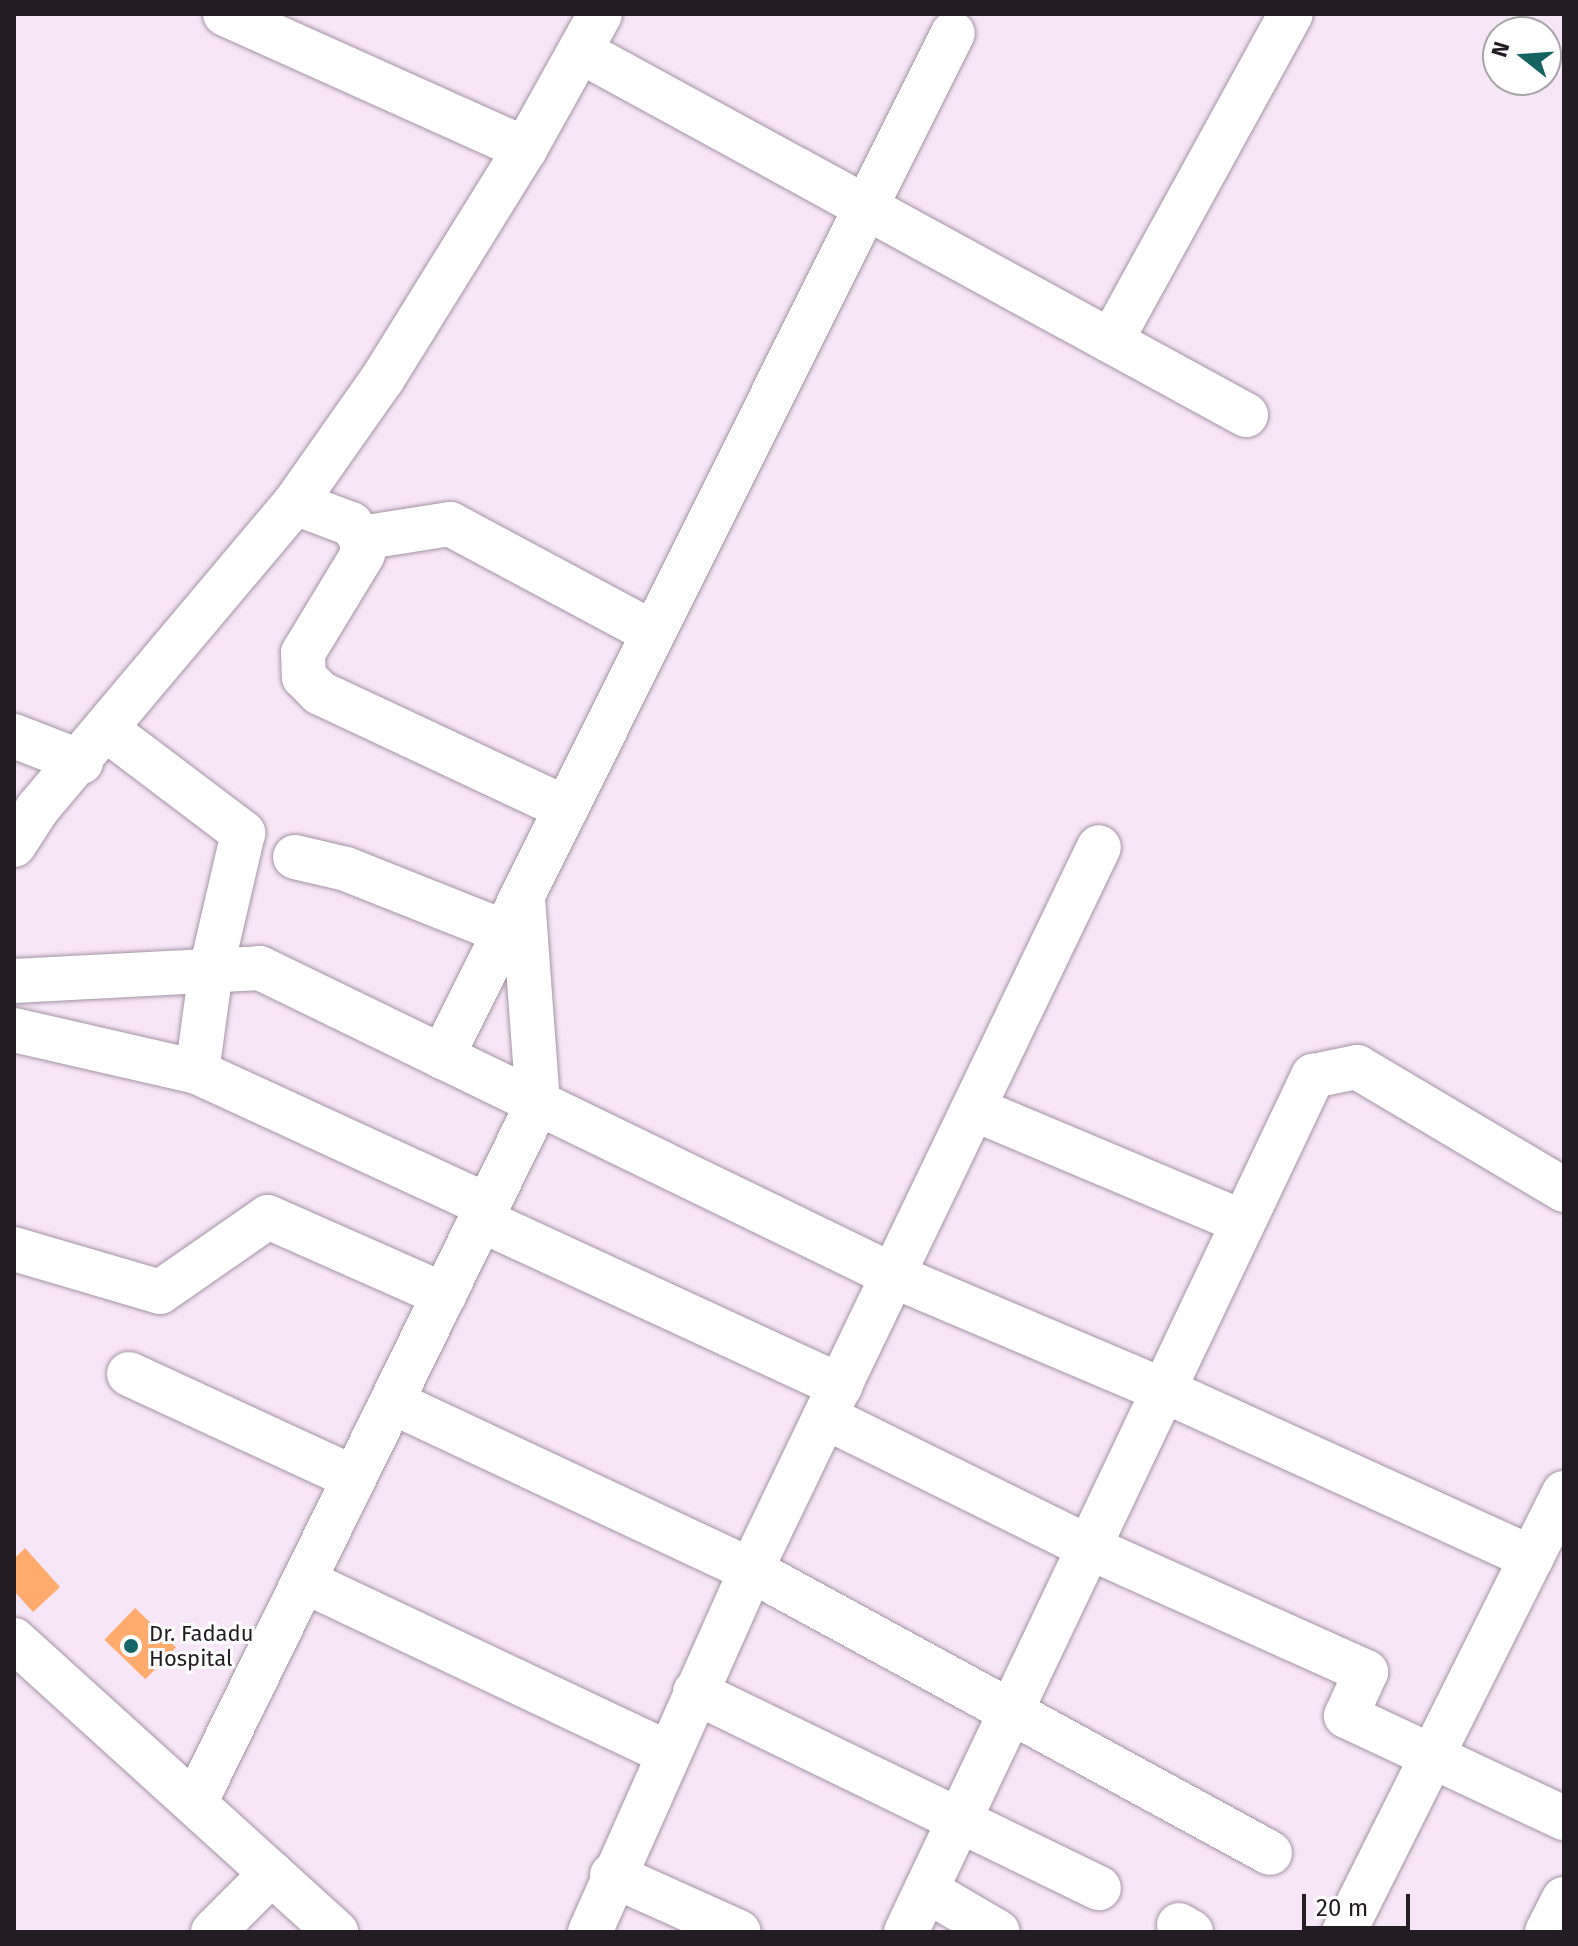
<!DOCTYPE html>
<html>
<head>
<meta charset="utf-8">
<style>
  body { margin:0 }
  #map { position:relative; width:1578px; height:1946px; overflow:hidden; background:#f7e6f7; font-family:"Fira Sans",sans-serif }
  div>[style] { position:absolute }
  [style*='--x'] { left:calc(var(--x)*1px); top:calc(var(--y)*1px); width:calc(var(--w)*1px); rotate:calc(var(--a)*1deg) }
  .building>* { inset:0; background:#ffab6d; transform-origin:0 0 }
  .roads { filter:drop-shadow(0 0 2px #a494a4) drop-shadow(0 0 2px #a494a4) }
  .minor>* { height:44px; margin:-22px; padding:0 22px; transform-origin:22px; border-radius:22px; background:#fff }
  .dots>* { width:22px; height:22px; translate:-50% -50%; box-sizing:border-box; border:4px solid #fff; border-radius:50% }
  span { translate:-50% -50%; white-space:nowrap; text-align:center; line-height:1.15; -webkit-text-stroke:6px #fff; paint-order:stroke }
  .poi-label { font-size:22px; color:#231d23 }
  .left { translate:0 -50%; text-align:left }
  .frame { position:absolute; inset:0; border:16px solid #231d23; pointer-events:none }
  .north { position:absolute; left:1482px; top:16px; width:80px; height:80px; box-sizing:border-box; background:#fff; border:2px solid #a7a5a7; border-radius:50%; rotate:287deg; font-size:22px; font-weight:700; line-height:32px; text-align:center; color:#231d23 }
  .north::after { content:''; display:block; margin:auto; width:28px; height:36px; background:#156463; clip-path:polygon(50% 0,100% 100%,50% 72%,0 100%) }
  .scale { position:absolute; left:1302px; top:1894px; width:108px; height:36px; box-sizing:border-box; border:4px solid #231d23; border-top:0; padding-left:10px; font-size:24px; line-height:28px; white-space:nowrap; color:#231d23; -webkit-text-stroke:6px #fff; paint-order:stroke }
</style>
</head>
<body>
<div id="map">
  <div class="building">
    <div style="clip-path:polygon(25px 1548px,60px 1587px,33px 1612px,14px 1591px,14px 1559px)"></div>
    <div style="left:135px;top:1608px;width:57px;height:44px;rotate:44deg"></div>
  </div>
  <div class="roads">
    <div class="minor">
      <div style="--x:225;--y:14;--w:329;--a:24.2"></div>
      <div style="--x:580;--y:51;--w:759;--a:28.66"></div>
      <div style="--x:1111;--y:341;--w:373;--a:-61.2"></div>
      <div style="--x:295;--y:503;--w:60;--a:20.6"></div>
      <div style="--x:351;--y:524;--w:17;--a:54"></div>
      <div style="--x:361;--y:538;--w:16;--a:83"></div>
      <div style="--x:363;--y:554;--w:116;--a:121.2"></div>
      <div style="--x:303;--y:653;--w:24;--a:88"></div>
      <div style="--x:304;--y:677;--w:23;--a:45"></div>
      <div style="--x:320;--y:693;--w:272;--a:25.1"></div>
      <div style="--x:361;--y:538;--w:90;--a:-8.9"></div>
      <div style="--x:450;--y:524;--w:230;--a:28.2"></div>
      <div style="--x:107;--y:730;--w:171;--a:37.1"></div>
      <div style="--x:243;--y:833;--w:141;--a:103.1"></div>
      <div style="--x:211;--y:970;--w:103;--a:97.8"></div>
      <div style="--x:14;--y:736;--w:72;--a:21.2"></div>
      <div style="--x:14;--y:845;--w:44;--a:-57"></div>
      <div style="--x:38;--y:808;--w:399;--a:-49.9"></div>
      <div style="--x:295;--y:503;--w:153;--a:-54.9"></div>
      <div style="--x:383;--y:378;--w:269;--a:-58.2"></div>
      <div style="--x:525;--y:149;--w:154;--a:-60.9"></div>
      <div style="--x:295;--y:857;--w:52;--a:13.2"></div>
      <div style="--x:346;--y:869;--w:170;--a:21.7"></div>
      <div style="--x:14;--y:981;--w:246;--a:-3"></div>
      <div style="--x:260;--y:968;--w:705;--a:25.91"></div>
      <div style="--x:894;--y:1276;--w:292;--a:23"></div>
      <div style="--x:1163;--y:1390;--w:405;--a:24.5"></div>
      <div style="--x:14;--y:1030;--w:188;--a:12.9"></div>
      <div style="--x:197;--y:1072;--w:320;--a:24.7"></div>
      <div style="--x:442;--y:1057;--w:1144;--a:-63.48"></div>
      <div style="--x:974;--y:1109;--w:292;--a:22.8"></div>
      <div style="--x:481;--y:1220;--w:396;--a:24.8"></div>
      <div style="--x:14;--y:1249;--w:152;--a:16.4"></div>
      <div style="--x:160;--y:1292;--w:131;--a:-34.8"></div>
      <div style="--x:268;--y:1217;--w:193;--a:23.9"></div>
      <div style="--x:129;--y:1374;--w:248;--a:24.8"></div>
      <div style="--x:392;--y:1402;--w:396;--a:25.1"></div>
      <div style="--x:751;--y:1570;--w:591;--a:28.6"></div>
      <div style="--x:825;--y:1417;--w:293;--a:26.3"></div>
      <div style="--x:1088;--y:1547;--w:305;--a:24.2"></div>
      <div style="--x:1366;--y:1672;--w:48;--a:114.4"></div>
      <div style="--x:1346;--y:1716;--w:241;--a:25.1"></div>
      <div style="--x:304;--y:1581;--w:403;--a:25.3"></div>
      <div style="--x:14;--y:1640;--w:435;--a:42.2"></div>
      <div style="--x:695;--y:1692;--w:449;--a:25.9"></div>
      <div style="--x:195;--y:1803;--w:780;--a:-63.9"></div>
      <div style="--x:538;--y:1103;--w:206;--a:-94.2"></div>
      <div style="--x:612;--y:1875;--w:139;--a:24.2"></div>
      <div style="--x:926;--y:1890;--w:83;--a:30.3"></div>
      <div style="--x:1179;--y:1925;--w:14;--a:30"></div>
      <div style="--x:213;--y:1932;--w:83;--a:-45"></div>
      <div style="--x:590;--y:1932;--w:396;--a:-66"></div>
      <div style="--x:751;--y:1570;--w:802;--a:-64.3"></div>
      <div style="--x:906;--y:1932;--w:948;--a:-64.57"></div>
      <div style="--x:1313;--y:1076;--w:45;--a:-11.6"></div>
      <div style="--x:1357;--y:1067;--w:241;--a:30.7"></div>
      <div style="--x:1344;--y:1932;--w:491;--a:-63.4"></div>
      <div style="--x:1547;--y:1932;--w:37;--a:-63"></div>
    </div>
  </div>
  <div class="dots">
    <div style="left:131px;top:1646px;background:#156463"></div>
  </div>
  <div class="poi-label">
    <span class="left" style="left:149px;top:1646px">Dr. Fadadu<br>Hospital</span>
  </div>
  <div class="frame"></div>
  <div class="north">N</div>
  <div class="scale">20 m</div>
</div>
</body>
</html>
